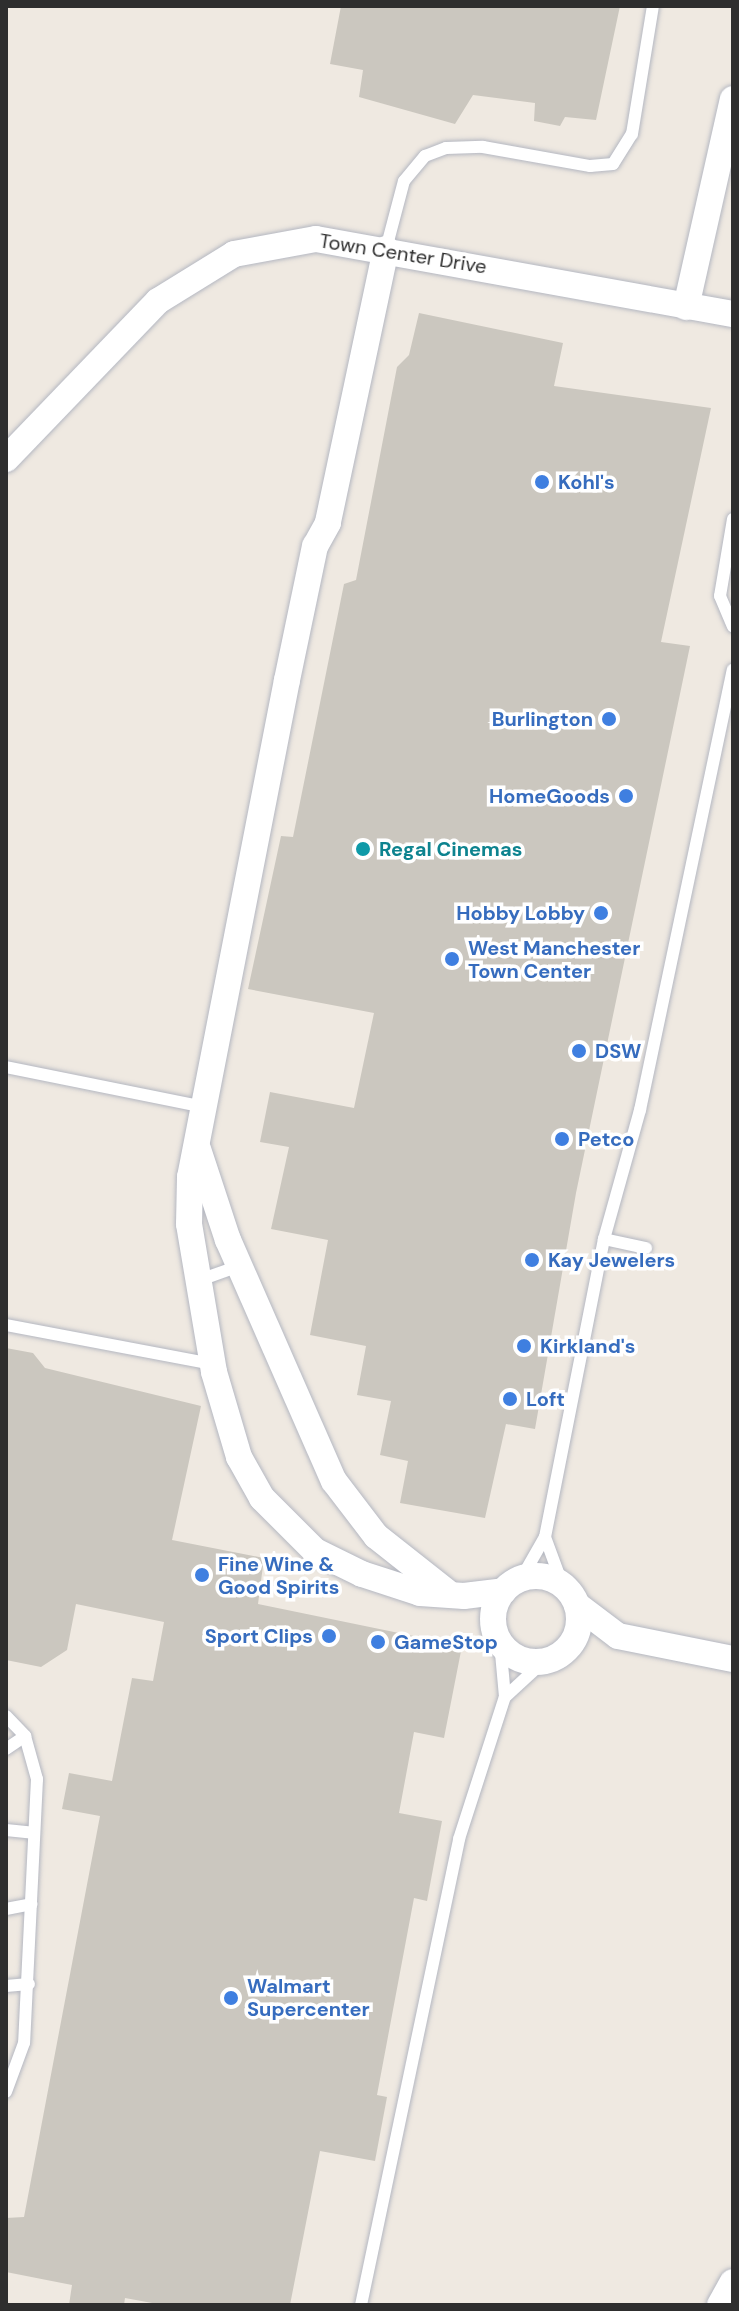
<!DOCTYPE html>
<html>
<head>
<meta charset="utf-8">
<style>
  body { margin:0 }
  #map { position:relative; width:739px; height:2311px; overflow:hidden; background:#efe9e1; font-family:"DM Sans",sans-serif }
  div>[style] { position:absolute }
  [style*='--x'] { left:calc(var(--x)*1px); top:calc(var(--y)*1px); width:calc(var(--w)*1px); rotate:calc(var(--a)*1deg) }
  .building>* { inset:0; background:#cbc7bf }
  .roads { filter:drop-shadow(0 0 2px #b4b7c1) drop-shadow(0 0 2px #b4b7c1) }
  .service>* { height:12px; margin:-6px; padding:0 6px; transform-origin:6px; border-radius:6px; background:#fff }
  .minor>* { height:26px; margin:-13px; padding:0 13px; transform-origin:13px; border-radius:13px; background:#fff }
  .minor>.ring { margin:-13px; padding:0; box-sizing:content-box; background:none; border:26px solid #fff; border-radius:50% }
  .dots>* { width:22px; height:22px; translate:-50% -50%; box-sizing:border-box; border:4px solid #fff; border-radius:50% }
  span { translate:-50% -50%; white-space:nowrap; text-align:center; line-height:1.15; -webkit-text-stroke:7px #fff; paint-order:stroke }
  .street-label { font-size:20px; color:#2e2e2e }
  .shop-label { font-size:20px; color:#366cbe; font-weight:700 }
  .left { translate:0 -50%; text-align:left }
  .right { translate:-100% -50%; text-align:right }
  .culture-label { font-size:20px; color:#0d838f; font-weight:700 }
  .frame { position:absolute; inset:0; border:8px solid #2e2e2e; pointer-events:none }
</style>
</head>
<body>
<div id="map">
  <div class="building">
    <div style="clip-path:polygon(341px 6px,620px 6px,596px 120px,565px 117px,560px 126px,534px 121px,535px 103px,473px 95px,455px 124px,359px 97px,363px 70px,330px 64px)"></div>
    <div style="clip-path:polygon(419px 313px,563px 343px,554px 386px,711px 408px,661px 642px,690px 646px,576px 1193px,535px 1429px,506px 1424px,485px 1518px,400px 1503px,408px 1461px,380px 1455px,391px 1401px,357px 1395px,366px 1346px,310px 1335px,328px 1240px,271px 1229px,289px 1147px,260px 1142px,270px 1092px,354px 1108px,374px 1013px,248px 989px,281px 836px,293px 837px,344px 584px,356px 580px,397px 367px,409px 355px)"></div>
    <div style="clip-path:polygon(6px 1348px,33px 1353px,45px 1368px,201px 1406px,172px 1540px,264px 1558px,258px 1604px,462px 1646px,444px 1738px,414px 1732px,399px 1813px,442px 1821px,427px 1901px,414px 1898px,377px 2095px,387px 2097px,375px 2161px,320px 2151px,290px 2305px,163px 2305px,125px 2298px,124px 2305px,69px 2305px,72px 2285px,6px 2272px,6px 2218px,24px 2217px,100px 1816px,62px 1809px,69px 1773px,112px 1781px,132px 1678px,153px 1681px,164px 1622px,76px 1604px,67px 1650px,41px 1667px,6px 1660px)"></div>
  </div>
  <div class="roads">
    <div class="service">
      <div style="--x:386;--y:249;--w:70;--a:-75.2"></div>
      <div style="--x:404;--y:181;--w:33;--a:-50"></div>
      <div style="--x:425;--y:156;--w:22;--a:-21"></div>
      <div style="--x:446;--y:148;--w:37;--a:-2"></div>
      <div style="--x:483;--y:147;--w:109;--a:10.1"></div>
      <div style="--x:590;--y:166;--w:23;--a:-5"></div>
      <div style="--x:613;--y:164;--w:36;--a:-58"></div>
      <div style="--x:632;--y:134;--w:130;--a:-80.7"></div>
      <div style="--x:733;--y:519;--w:78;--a:99.6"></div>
      <div style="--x:720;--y:596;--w:33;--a:67"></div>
      <div style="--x:6;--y:1067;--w:202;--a:11.4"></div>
      <div style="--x:604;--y:1239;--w:134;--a:-74.4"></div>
      <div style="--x:640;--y:1110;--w:450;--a:-78.1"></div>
      <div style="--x:197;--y:1281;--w:45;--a:-19.7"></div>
      <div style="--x:6;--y:1325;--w:210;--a:10.7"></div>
      <div style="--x:545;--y:1537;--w:52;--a:69.8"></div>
      <div style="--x:521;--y:1579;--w:48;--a:-60.3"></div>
      <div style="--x:545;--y:1537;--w:304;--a:-78.8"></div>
      <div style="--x:604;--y:1239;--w:43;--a:12.1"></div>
      <div style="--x:505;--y:1697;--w:53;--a:-42.7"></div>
      <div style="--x:6;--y:1716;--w:28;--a:46"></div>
      <div style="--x:25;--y:1736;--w:45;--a:74.4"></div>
      <div style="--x:37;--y:1779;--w:264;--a:92.8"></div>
      <div style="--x:24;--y:2043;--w:52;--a:110.2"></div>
      <div style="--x:6;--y:1749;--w:23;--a:-34"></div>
      <div style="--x:6;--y:1830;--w:27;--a:6"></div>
      <div style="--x:6;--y:1909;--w:26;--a:-11"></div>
      <div style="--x:6;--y:1986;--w:23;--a:-5"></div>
      <div style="--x:361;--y:2305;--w:476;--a:-78.1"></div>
      <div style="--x:459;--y:1839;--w:149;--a:-72.1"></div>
      <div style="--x:505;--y:1697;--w:55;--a:-95.2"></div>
    </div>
    <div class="minor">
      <div style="--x:386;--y:249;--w:280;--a:102"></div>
      <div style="--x:328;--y:523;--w:26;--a:119"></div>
      <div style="--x:315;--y:546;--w:137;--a:101.8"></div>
      <div style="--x:287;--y:680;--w:506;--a:101.04"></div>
      <div style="--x:190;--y:1177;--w:47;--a:91.2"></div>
      <div style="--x:189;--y:1224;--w:150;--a:80.4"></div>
      <div style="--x:214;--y:1372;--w:89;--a:73.6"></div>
      <div style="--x:239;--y:1457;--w:47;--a:60.7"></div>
      <div style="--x:262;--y:1498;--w:75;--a:45"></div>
      <div style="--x:315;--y:1551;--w:52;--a:26.1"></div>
      <div style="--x:362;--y:1574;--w:61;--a:18.1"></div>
      <div style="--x:420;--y:1593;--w:44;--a:3.9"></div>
      <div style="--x:464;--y:1596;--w:40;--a:-7.1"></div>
      <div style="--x:686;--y:307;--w:213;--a:-77.3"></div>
      <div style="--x:6;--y:459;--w:219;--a:-46.1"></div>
      <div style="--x:158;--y:301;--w:89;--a:-31.7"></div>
      <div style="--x:234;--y:254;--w:83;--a:-10.4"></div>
      <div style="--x:316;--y:239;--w:424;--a:10.2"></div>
      <div style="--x:198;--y:1149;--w:96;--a:71.8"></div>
      <div style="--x:228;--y:1240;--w:263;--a:66.3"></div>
      <div style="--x:334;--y:1481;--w:69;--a:52.6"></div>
      <div style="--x:376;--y:1536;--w:90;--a:38.3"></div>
      <div class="ring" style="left:493px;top:1576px;width:60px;height:60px"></div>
      <div style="--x:577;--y:1605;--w:51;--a:37.1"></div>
      <div style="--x:618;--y:1636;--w:117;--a:11.3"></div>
      <div style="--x:720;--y:2305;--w:26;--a:-61"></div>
    </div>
  </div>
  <div class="dots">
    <div style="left:542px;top:482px;background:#3f7fe0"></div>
    <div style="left:609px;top:719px;background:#3f7fe0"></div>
    <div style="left:626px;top:796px;background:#3f7fe0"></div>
    <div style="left:363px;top:849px;background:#0f9aa8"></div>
    <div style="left:601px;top:913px;background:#3f7fe0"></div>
    <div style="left:452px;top:959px;background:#3f7fe0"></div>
    <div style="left:579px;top:1051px;background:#3f7fe0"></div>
    <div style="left:562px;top:1139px;background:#3f7fe0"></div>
    <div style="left:532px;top:1260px;background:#3f7fe0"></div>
    <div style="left:524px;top:1346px;background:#3f7fe0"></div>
    <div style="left:510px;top:1399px;background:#3f7fe0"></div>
    <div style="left:202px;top:1575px;background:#3f7fe0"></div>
    <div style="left:329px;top:1636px;background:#3f7fe0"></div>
    <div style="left:378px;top:1642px;background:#3f7fe0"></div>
    <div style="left:231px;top:1998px;background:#3f7fe0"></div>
  </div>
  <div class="street-label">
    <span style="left:403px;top:254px;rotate:9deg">Town Center Drive</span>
  </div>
  <div class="shop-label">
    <span class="left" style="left:558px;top:482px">Kohl's</span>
    <span class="right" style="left:593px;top:719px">Burlington</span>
    <span class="right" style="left:610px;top:796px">HomeGoods</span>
    <span class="right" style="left:585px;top:913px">Hobby Lobby</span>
    <span class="left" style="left:468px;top:960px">West Manchester<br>Town Center</span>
    <span class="left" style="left:595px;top:1051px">DSW</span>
    <span class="left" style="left:578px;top:1139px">Petco</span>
    <span class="left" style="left:548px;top:1260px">Kay Jewelers</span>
    <span class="left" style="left:540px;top:1346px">Kirkland's</span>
    <span class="left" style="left:526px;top:1399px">Loft</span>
    <span class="left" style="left:218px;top:1576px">Fine Wine &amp;<br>Good Spirits</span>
    <span class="right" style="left:313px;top:1636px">Sport Clips</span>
    <span class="left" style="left:394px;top:1642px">GameStop</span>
    <span class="left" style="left:247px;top:1998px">Walmart<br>Supercenter</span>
  </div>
  <div class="culture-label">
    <span class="left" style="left:379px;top:849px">Regal Cinemas</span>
  </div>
  <div class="frame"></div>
</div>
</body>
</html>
